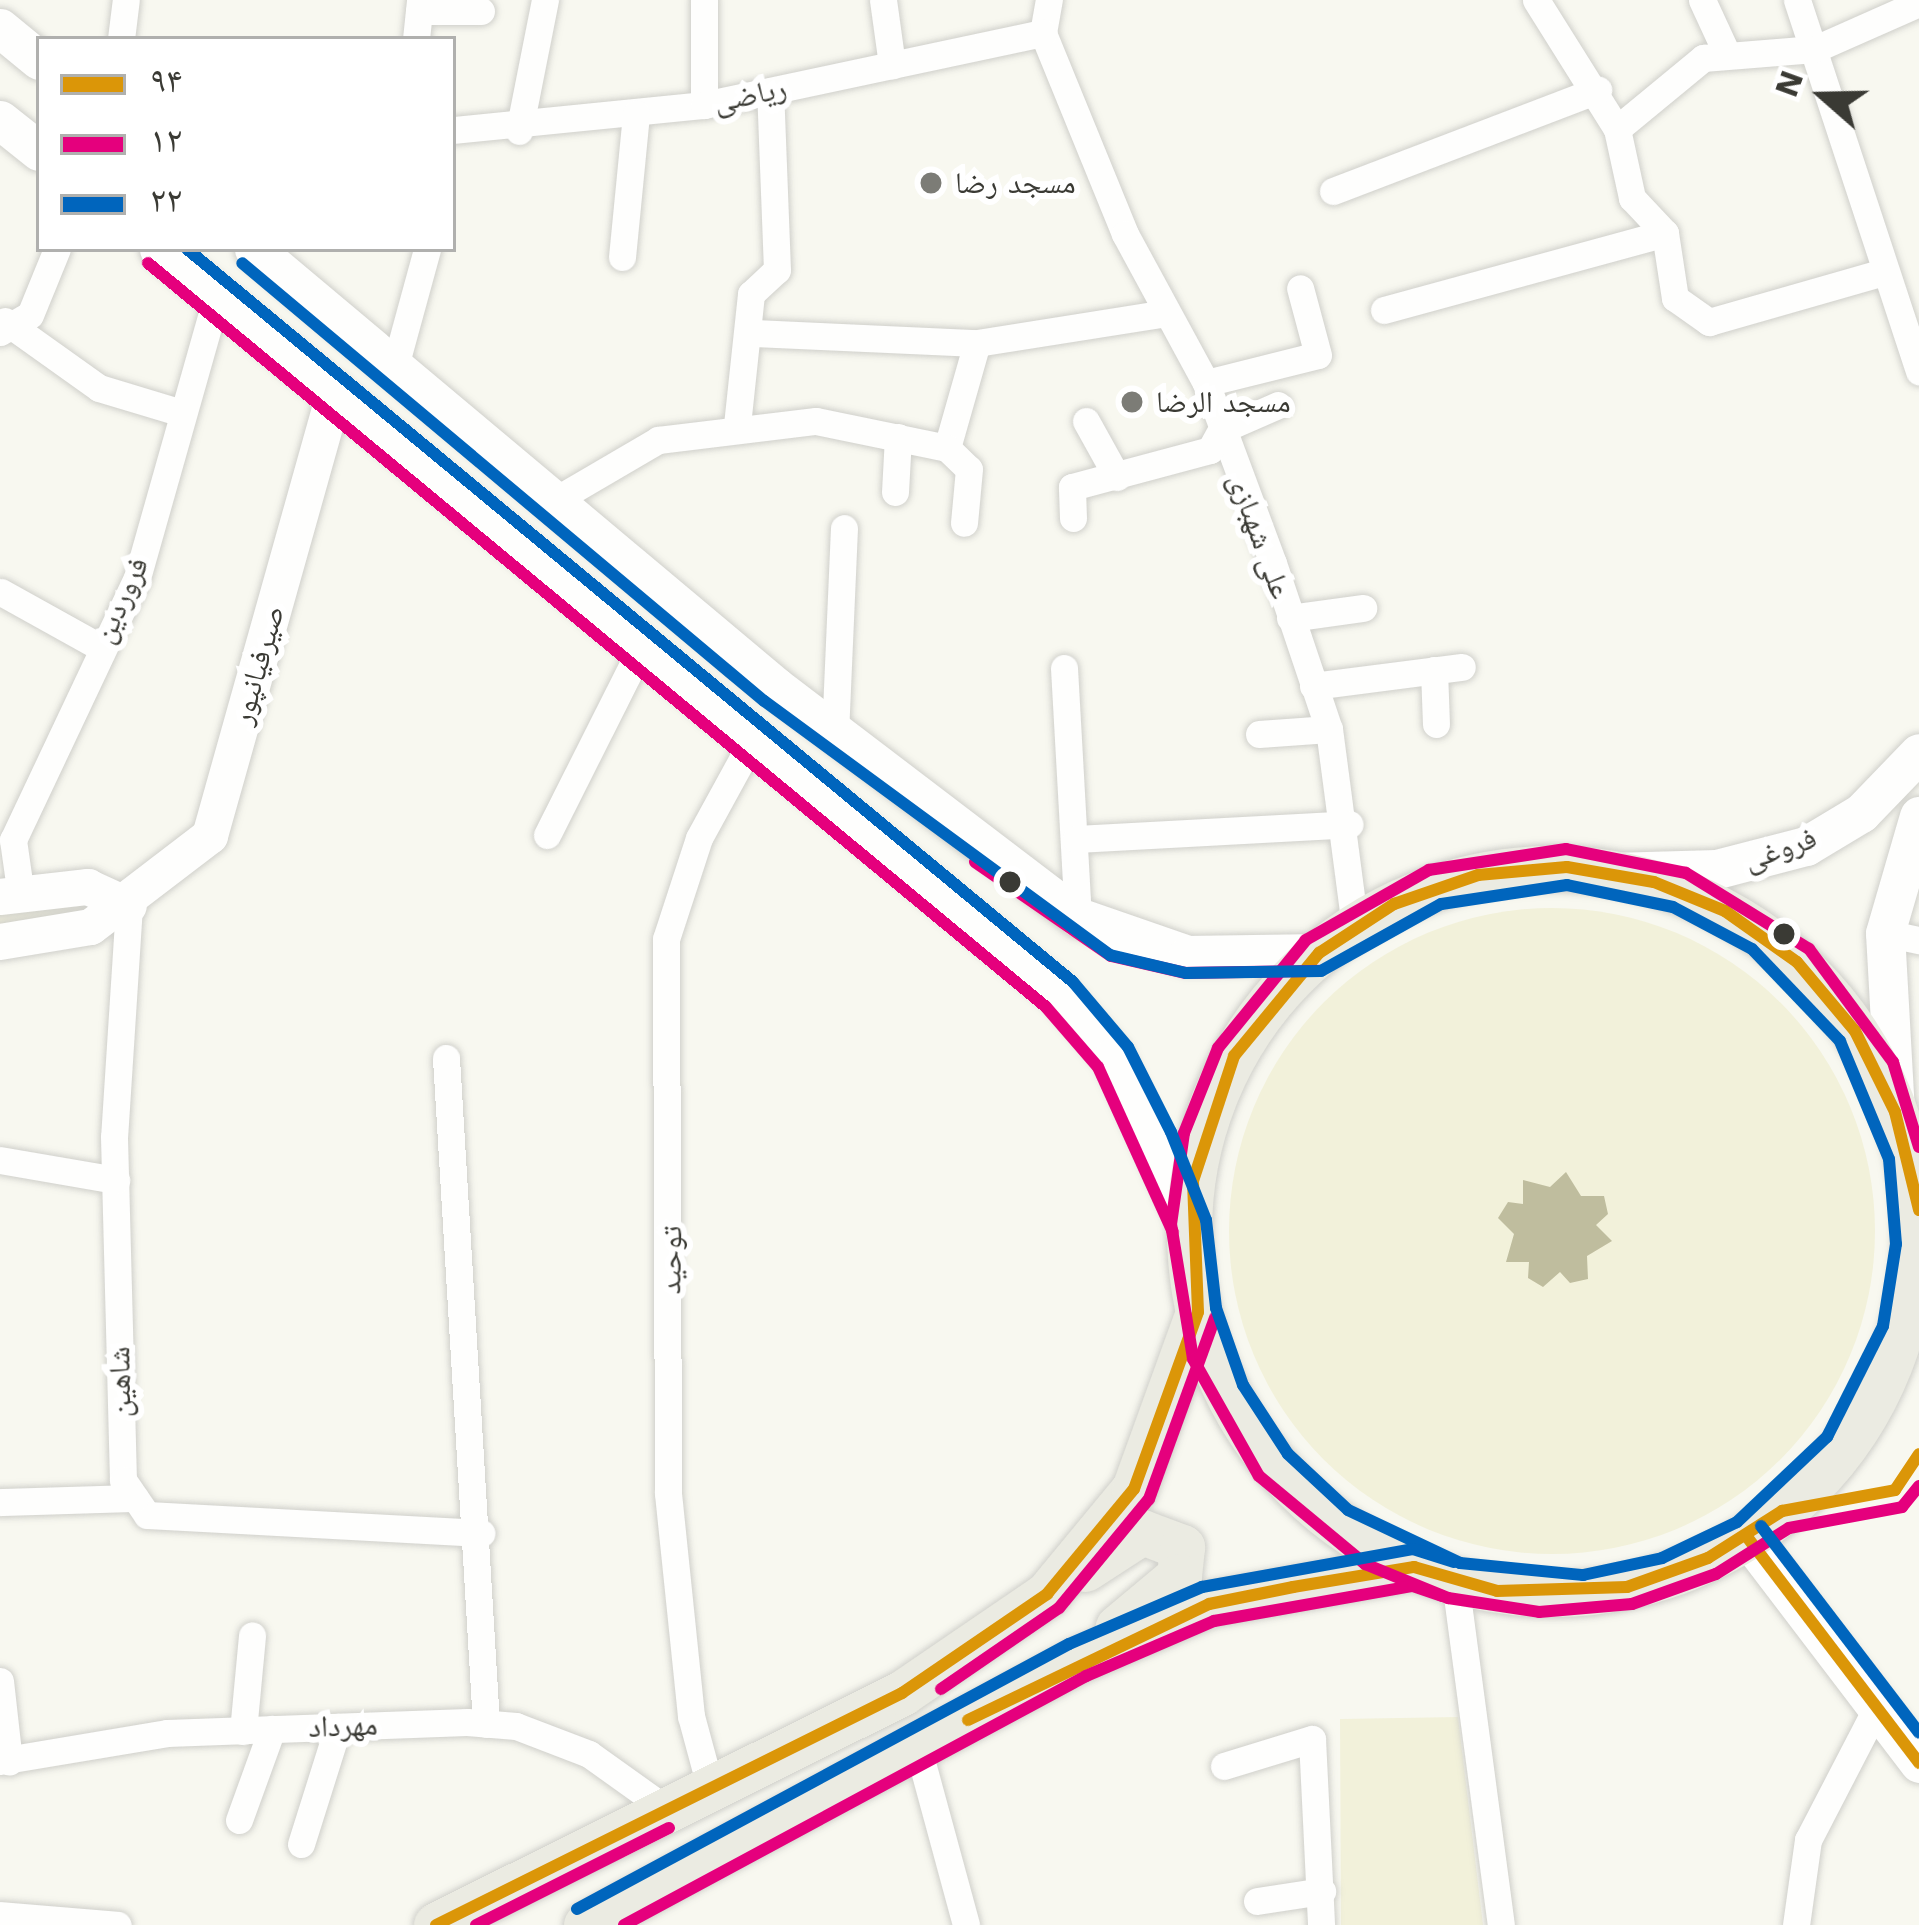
<!DOCTYPE html>
<html>
<head>
<meta charset="utf-8">
<style>
  body { margin:0 }
  #map { position:relative; width:1919px; height:1925px; overflow:hidden; background:#f8f8f0; font-family:"Work Sans","Noto Naskh Arabic",sans-serif }
  div>[style] { position:absolute }
  [style*='--x'] { left:calc(var(--x)*1px); top:calc(var(--y)*1px); width:calc(var(--w)*1px); rotate:calc(var(--a)*1deg) }
  .green>* { inset:0; background:#f2f1da }
  .round { border-radius:50% }
  .water>* { inset:0; background:#bfbd9e }
  .roads { filter:drop-shadow(0 0 3px #d0d0cb) drop-shadow(0 0 3px #d0d0cb) }
  .minor>* { height:27px; margin:-13.5px; padding:0 13.5px; transform-origin:13.5px; border-radius:13.5px; background:#fefefd }
  .tertiary>* { height:36px; margin:-18px; padding:0 18px; transform-origin:18px; border-radius:18px; background:#fefefd }
  .secondary>* { height:39px; margin:-19.5px; padding:0 19.5px; transform-origin:19.5px; border-radius:19.5px; background:#fefefd }
  .primary>* { height:45px; margin:-22.5px; padding:0 22.5px; transform-origin:22.5px; border-radius:22.5px; background:#ebebe2 }
  .primary>.ring { margin:-22.5px; padding:0; box-sizing:content-box; background:none; border:45px solid #ebebe2; border-radius:50% }
  .bus-1>* { height:12px; margin:-6px; padding:0 6px; transform-origin:6px; border-radius:6px; background:#db9608 }
  .bus-2>* { height:12px; margin:-6px; padding:0 6px; transform-origin:6px; border-radius:6px; background:#e5007d }
  .bus-3>* { height:12px; margin:-6px; padding:0 6px; transform-origin:6px; border-radius:6px; background:#0065bd }
  .dots>* { width:33px; height:33px; translate:-50% -50%; box-sizing:border-box; border:6px solid #fff; border-radius:50% }
  span { translate:-50% -50%; white-space:nowrap; text-align:center; line-height:1.15; -webkit-text-stroke:12px #fff; paint-order:stroke }
  .street-label { font-size:30px; color:#3a3a34 }
  .poi-label { font-size:30px; color:#3a3a34 }
  .left { translate:0 -50%; text-align:left }
  .legend { position:absolute; left:36px; top:36px; width:420px; height:216px; box-sizing:border-box; background:#fff; border:3px solid #b0b0ae; margin:0; padding:15px 21px; list-style:none; font-size:36px; color:#3a3a34 }
  .legend li { display:flex; align-items:center; gap:24px; height:60px }
  .legend b { width:60px; border:3px solid #b0b0ae }
  .north { position:absolute; left:1763px; top:36px; width:120px; height:120px; -webkit-text-stroke:9px #fff; paint-order:stroke; rotate:290deg; font-size:33px; font-weight:700; line-height:48px; text-align:center; color:#3a3a34 }
  .north::after { content:''; display:block; margin:auto; width:42px; height:54px; background:#3a3a34; clip-path:polygon(50% 0,100% 100%,50% 72%,0 100%) }
</style>
</head>
<body>
<div id="map">
  <div class="green">
    <div style="clip-path:polygon(84px 898px,107px 907px,0 930px,0 910px)"></div>
    <div class="round" style="left:1229px;top:908px;width:646px;height:646px"></div>
    <div style="clip-path:polygon(1458px 1717px,1483px 1925px,1341px 1925px,1340px 1719px)"></div>
  </div>
  <div class="water">
    <div style="clip-path:polygon(1566px 1172px,1581px 1196px,1604px 1196px,1608px 1214px,1596px 1225px,1612px 1241px,1587px 1256px,1588px 1279px,1570px 1283px,1560px 1272px,1543px 1287px,1528px 1278px,1529px 1262px,1506px 1262px,1514px 1234px,1498px 1218px,1508px 1202px,1523px 1204px,1523px 1180px,1550px 1187px)"></div>
  </div>
  <div class="roads">
    <div class="minor">
      <div style="--x:704;--y:0;--w:105;--a:90"></div>
      <div style="--x:883;--y:0;--w:66;--a:82.1"></div>
      <div style="--x:1536;--y:0;--w:152;--a:57.9"></div>
      <div style="--x:1617;--y:129;--w:71;--a:77.7"></div>
      <div style="--x:1632;--y:198;--w:48;--a:46.7"></div>
      <div style="--x:1665;--y:233;--w:66;--a:81.3"></div>
      <div style="--x:1675;--y:298;--w:42;--a:35.2"></div>
      <div style="--x:1709;--y:322;--w:178;--a:-16"></div>
      <div style="--x:1702;--y:0;--w:57;--a:65.2"></div>
      <div style="--x:1797;--y:0;--w:391;--a:71.8"></div>
      <div style="--x:419;--y:11;--w:62;--a:0"></div>
      <div style="--x:1043;--y:33;--w:217;--a:67.8"></div>
      <div style="--x:1125;--y:234;--w:170;--a:61.5"></div>
      <div style="--x:1206;--y:383;--w:192;--a:69.6"></div>
      <div style="--x:1273;--y:563;--w:175;--a:71.4"></div>
      <div style="--x:1329;--y:729;--w:199;--a:82.5"></div>
      <div style="--x:1043;--y:33;--w:34;--a:-80"></div>
      <div style="--x:121;--y:39;--w:39;--a:-83"></div>
      <div style="--x:416;--y:39;--w:39;--a:-84"></div>
      <div style="--x:1617;--y:129;--w:112;--a:-39.5"></div>
      <div style="--x:1703;--y:58;--w:112;--a:-4.6"></div>
      <div style="--x:1815;--y:49;--w:114;--a:-23.9"></div>
      <div style="--x:453;--y:130;--w:252;--a:-5.7"></div>
      <div style="--x:704;--y:105;--w:347;--a:-12"></div>
      <div style="--x:519;--y:131;--w:134;--a:-78.8"></div>
      <div style="--x:1333;--y:191;--w:284;--a:-20.9"></div>
      <div style="--x:622;--y:257;--w:144;--a:-84.4"></div>
      <div style="--x:1384;--y:310;--w:291;--a:-15.3"></div>
      <div style="--x:5;--y:321;--w:115;--a:35.5"></div>
      <div style="--x:99;--y:388;--w:87;--a:16.8"></div>
      <div style="--x:0;--y:332;--w:34;--a:-30"></div>
      <div style="--x:30;--y:315;--w:71;--a:-67.8"></div>
      <div style="--x:754;--y:333;--w:223;--a:2.6"></div>
      <div style="--x:977;--y:343;--w:191;--a:-9"></div>
      <div style="--x:394;--y:370;--w:125;--a:-74.7"></div>
      <div style="--x:1206;--y:383;--w:115;--a:-14"></div>
      <div style="--x:1318;--y:355;--w:69;--a:-105"></div>
      <div style="--x:1086;--y:421;--w:64;--a:61"></div>
      <div style="--x:737;--y:425;--w:132;--a:-83.9"></div>
      <div style="--x:751;--y:294;--w:35;--a:-43"></div>
      <div style="--x:777;--y:270;--w:179;--a:-92.2"></div>
      <div style="--x:947;--y:448;--w:109;--a:-74.1"></div>
      <div style="--x:895;--y:492;--w:55;--a:-86.9"></div>
      <div style="--x:552;--y:502;--w:123;--a:-30.3"></div>
      <div style="--x:658;--y:440;--w:159;--a:-6.9"></div>
      <div style="--x:816;--y:421;--w:134;--a:11.6"></div>
      <div style="--x:947;--y:448;--w:30;--a:44"></div>
      <div style="--x:969;--y:469;--w:54;--a:95.3"></div>
      <div style="--x:1073;--y:518;--w:31;--a:-92"></div>
      <div style="--x:1072;--y:487;--w:143;--a:-15"></div>
      <div style="--x:1210;--y:450;--w:23;--a:-61"></div>
      <div style="--x:1221;--y:430;--w:62;--a:-23.7"></div>
      <div style="--x:1;--y:592;--w:113;--a:29.1"></div>
      <div style="--x:1290;--y:618;--w:74;--a:-7.8"></div>
      <div style="--x:1064;--y:668;--w:249;--a:86.8"></div>
      <div style="--x:1434;--y:670;--w:54;--a:87.9"></div>
      <div style="--x:1313;--y:686;--w:150;--a:-7.3"></div>
      <div style="--x:835;--y:734;--w:206;--a:-87.5"></div>
      <div style="--x:1259;--y:734;--w:70;--a:-4.1"></div>
      <div style="--x:547;--y:835;--w:207;--a:-63.3"></div>
      <div style="--x:1076;--y:839;--w:274;--a:-3.1"></div>
      <div style="--x:21;--y:896;--w:57;--a:-98.1"></div>
      <div style="--x:13;--y:840;--w:290;--a:-64.7"></div>
      <div style="--x:137;--y:578;--w:293;--a:-74.2"></div>
      <div style="--x:129;--y:906;--w:231;--a:93.7"></div>
      <div style="--x:114;--y:1137;--w:343;--a:88.5"></div>
      <div style="--x:123;--y:1480;--w:42;--a:55.6"></div>
      <div style="--x:147;--y:1515;--w:335;--a:3.1"></div>
      <div style="--x:1885;--y:933;--w:35;--a:12"></div>
      <div style="--x:446;--y:1058;--w:667;--a:86.56"></div>
      <div style="--x:0;--y:1160;--w:118;--a:9.8"></div>
      <div style="--x:0;--y:1502;--w:135;--a:-1.7"></div>
      <div style="--x:1455;--y:1581;--w:347;--a:82.4"></div>
      <div style="--x:0;--y:1681;--w:81;--a:83.6"></div>
      <div style="--x:243;--y:1731;--w:96;--a:-84.6"></div>
      <div style="--x:918;--y:1748;--w:183;--a:74.8"></div>
      <div style="--x:0;--y:1761;--w:169;--a:-9.5"></div>
      <div style="--x:167;--y:1733;--w:300;--a:-2.1"></div>
      <div style="--x:467;--y:1722;--w:49;--a:4.7"></div>
      <div style="--x:516;--y:1726;--w:78;--a:21"></div>
      <div style="--x:589;--y:1754;--w:95;--a:35.5"></div>
      <div style="--x:1224;--y:1766;--w:92;--a:-17.1"></div>
      <div style="--x:1312;--y:1739;--w:186;--a:87.2"></div>
      <div style="--x:711;--y:1790;--w:77;--a:-105.1"></div>
      <div style="--x:691;--y:1716;--w:224;--a:-95.9"></div>
      <div style="--x:668;--y:1493;--w:554;--a:-90.21"></div>
      <div style="--x:666;--y:939;--w:106;--a:-71.9"></div>
      <div style="--x:699;--y:838;--w:106;--a:-61.3"></div>
      <div style="--x:239;--y:1820;--w:97;--a:-70.1"></div>
      <div style="--x:301;--y:1844;--w:123;--a:-72.5"></div>
      <div style="--x:1257;--y:1901;--w:66;--a:-8.7"></div>
      <div style="--x:0;--y:1915;--w:118;--a:4.8"></div>
      <div style="--x:1796;--y:1925;--w:86;--a:-82"></div>
      <div style="--x:1808;--y:1840;--w:148;--a:-62.6"></div>
    </div>
    <div class="tertiary">
      <div style="--x:0;--y:897;--w:89;--a:-6.5"></div>
      <div style="--x:88;--y:887;--w:45;--a:24.9"></div>
      <div style="--x:0;--y:942;--w:92;--a:-9.4"></div>
      <div style="--x:91;--y:927;--w:150;--a:-37.4"></div>
      <div style="--x:210;--y:836;--w:462;--a:-74.3"></div>
    </div>
    <div class="secondary">
      <div style="--x:0;--y:28;--w:50;--a:39.4"></div>
      <div style="--x:0;--y:120;--w:50;--a:38.5"></div>
      <div style="--x:159;--y:249;--w:1168;--a:39.62"></div>
      <div style="--x:1059;--y:994;--w:83;--a:49.4"></div>
      <div style="--x:1113;--y:1057;--w:184;--a:65.7"></div>
      <div style="--x:254;--y:249;--w:681;--a:40"></div>
      <div style="--x:776;--y:687;--w:380;--a:37.3"></div>
      <div style="--x:1078;--y:917;--w:116;--a:19.1"></div>
      <div style="--x:1188;--y:955;--w:131;--a:-0.9"></div>
      <div style="--x:1611;--y:872;--w:106;--a:-1.6"></div>
      <div style="--x:1717;--y:869;--w:92;--a:-14.5"></div>
      <div style="--x:1806;--y:846;--w:64;--a:-31"></div>
      <div style="--x:1861;--y:813;--w:83;--a:-46"></div>
      <div style="--x:1895;--y:1112;--w:179;--a:-93.2"></div>
      <div style="--x:1885;--y:933;--w:122;--a:-73.8"></div>
      <div style="--x:1913;--y:1199;--w:13;--a:61"></div>
      <div style="--x:1747;--y:1537;--w:284;--a:52.7"></div>
    </div>
    <div class="primary">
      <div class="ring" style="left:1189px;top:868px;width:681px;height:681px"></div>
      <div style="--x:1085;--y:1569;--w:68;--a:-33"></div>
      <div style="--x:1142;--y:1532;--w:43;--a:20.6"></div>
      <div style="--x:1182;--y:1547;--w:29;--a:96"></div>
      <div style="--x:1179;--y:1576;--w:80;--a:140.1"></div>
      <div style="--x:436;--y:1925;--w:521;--a:-26.47"></div>
      <div style="--x:902;--y:1693;--w:176;--a:-34.3"></div>
      <div style="--x:1047;--y:1594;--w:136;--a:-50.4"></div>
      <div style="--x:1134;--y:1489;--w:188;--a:-70.1"></div>
      <div style="--x:586;--y:1925;--w:559;--a:-28.31"></div>
      <div style="--x:1078;--y:1660;--w:142;--a:-23.1"></div>
      <div style="--x:1209;--y:1604;--w:208;--a:-10.2"></div>
    </div>
  </div>
  <div class="bus-1">
    <div style="--x:1747;--y:1537;--w:284;--a:52.7"></div>
    <div style="--x:968;--y:1720;--w:267;--a:-25.7"></div>
    <div style="--x:1209;--y:1604;--w:86;--a:-11.4"></div>
    <div style="--x:1293;--y:1587;--w:123;--a:-9.4"></div>
    <div style="--x:1414;--y:1567;--w:86;--a:16.1"></div>
    <div style="--x:1497;--y:1591;--w:130;--a:-1.8"></div>
    <div style="--x:1627;--y:1587;--w:86;--a:-19.7"></div>
    <div style="--x:1708;--y:1558;--w:88;--a:-32.4"></div>
    <div style="--x:1782;--y:1511;--w:115;--a:-10.5"></div>
    <div style="--x:1895;--y:1490;--w:43;--a:-56.3"></div>
    <div style="--x:436;--y:1925;--w:521;--a:-26.47"></div>
    <div style="--x:902;--y:1693;--w:176;--a:-34.3"></div>
    <div style="--x:1047;--y:1594;--w:136;--a:-50.4"></div>
    <div style="--x:1134;--y:1489;--w:188;--a:-70.1"></div>
    <div style="--x:1198;--y:1312;--w:131;--a:-92.2"></div>
    <div style="--x:1193;--y:1181;--w:132;--a:-71.8"></div>
    <div style="--x:1234;--y:1056;--w:134;--a:-50.5"></div>
    <div style="--x:1319;--y:953;--w:90;--a:-33.2"></div>
    <div style="--x:1394;--y:904;--w:89;--a:-19"></div>
    <div style="--x:1478;--y:875;--w:89;--a:-5.1"></div>
    <div style="--x:1567;--y:867;--w:88;--a:9.8"></div>
    <div style="--x:1654;--y:882;--w:77;--a:22.2"></div>
    <div style="--x:1725;--y:911;--w:88;--a:35.3"></div>
    <div style="--x:1797;--y:962;--w:90;--a:50"></div>
    <div style="--x:1855;--y:1031;--w:90;--a:63.7"></div>
    <div style="--x:1895;--y:1112;--w:101;--a:76.2"></div>
  </div>
  <div class="bus-2">
    <div style="--x:148;--y:263;--w:1166;--a:39.64"></div>
    <div style="--x:1046;--y:1007;--w:79;--a:49.1"></div>
    <div style="--x:1098;--y:1067;--w:181;--a:65.6"></div>
    <div style="--x:975;--y:862;--w:165;--a:34.7"></div>
    <div style="--x:1111;--y:956;--w:77;--a:12.8"></div>
    <div style="--x:1186;--y:973;--w:133;--a:-0.9"></div>
    <div style="--x:1919;--y:1147;--w:89;--a:-107"></div>
    <div style="--x:1893;--y:1062;--w:141;--a:-126.6"></div>
    <div style="--x:1809;--y:949;--w:145;--a:-148.3"></div>
    <div style="--x:1686;--y:873;--w:122;--a:-168.7"></div>
    <div style="--x:1566;--y:849;--w:139;--a:171.3"></div>
    <div style="--x:1429;--y:870;--w:142;--a:150.4"></div>
    <div style="--x:1306;--y:940;--w:139;--a:129.2"></div>
    <div style="--x:1218;--y:1048;--w:92;--a:111.8"></div>
    <div style="--x:1184;--y:1133;--w:92;--a:98.1"></div>
    <div style="--x:1171;--y:1224;--w:137;--a:80.7"></div>
    <div style="--x:1193;--y:1359;--w:134;--a:60.6"></div>
    <div style="--x:1259;--y:1476;--w:138;--a:39.7"></div>
    <div style="--x:1365;--y:1564;--w:90;--a:22.3"></div>
    <div style="--x:1448;--y:1598;--w:92;--a:8.7"></div>
    <div style="--x:1539;--y:1612;--w:93;--a:-4.9"></div>
    <div style="--x:1632;--y:1604;--w:89;--a:-19.7"></div>
    <div style="--x:1716;--y:1574;--w:86;--a:-32.2"></div>
    <div style="--x:1789;--y:1528;--w:115;--a:-10.5"></div>
    <div style="--x:1902;--y:1507;--w:27;--a:-51"></div>
    <div style="--x:941;--y:1689;--w:143;--a:-34.5"></div>
    <div style="--x:1059;--y:1608;--w:141;--a:-50.5"></div>
    <div style="--x:1149;--y:1499;--w:193;--a:-70"></div>
    <div style="--x:476;--y:1925;--w:216;--a:-26.7"></div>
    <div style="--x:624;--y:1925;--w:525;--a:-28.32"></div>
    <div style="--x:1086;--y:1676;--w:139;--a:-23.3"></div>
    <div style="--x:1214;--y:1621;--w:202;--a:-10"></div>
    <div style="--x:1413;--y:1586;--w:31;--a:19"></div>
  </div>
  <div class="bus-3">
    <div style="--x:187;--y:249;--w:1150;--a:39.6"></div>
    <div style="--x:1073;--y:982;--w:85;--a:49.8"></div>
    <div style="--x:1128;--y:1047;--w:95;--a:63.2"></div>
    <div style="--x:1171;--y:1132;--w:95;--a:68.3"></div>
    <div style="--x:1206;--y:1220;--w:89;--a:83.5"></div>
    <div style="--x:1216;--y:1308;--w:82;--a:70.7"></div>
    <div style="--x:1243;--y:1385;--w:82;--a:56.9"></div>
    <div style="--x:1288;--y:1454;--w:82;--a:43"></div>
    <div style="--x:1348;--y:1510;--w:124;--a:25.3"></div>
    <div style="--x:1460;--y:1563;--w:124;--a:5.6"></div>
    <div style="--x:1583;--y:1575;--w:81;--a:-12.1"></div>
    <div style="--x:1662;--y:1558;--w:83;--a:-25.6"></div>
    <div style="--x:1737;--y:1522;--w:124;--a:-43.4"></div>
    <div style="--x:1827;--y:1437;--w:124;--a:-63.2"></div>
    <div style="--x:1883;--y:1326;--w:83;--a:-81"></div>
    <div style="--x:1896;--y:1244;--w:85;--a:-94.7"></div>
    <div style="--x:1889;--y:1159;--w:128;--a:-112.6"></div>
    <div style="--x:1840;--y:1041;--w:127;--a:-133.7"></div>
    <div style="--x:1752;--y:949;--w:89;--a:-152"></div>
    <div style="--x:1673;--y:907;--w:108;--a:-168.3"></div>
    <div style="--x:1567;--y:885;--w:127;--a:171.4"></div>
    <div style="--x:1441;--y:904;--w:137;--a:150.8"></div>
    <div style="--x:1321;--y:971;--w:135;--a:179.2"></div>
    <div style="--x:1186;--y:973;--w:78;--a:-166.7"></div>
    <div style="--x:1110;--y:955;--w:429;--a:-143.7"></div>
    <div style="--x:764;--y:701;--w:681;--a:-140"></div>
    <div style="--x:1761;--y:1526;--w:260;--a:52.6"></div>
    <div style="--x:577;--y:1909;--w:559;--a:-28.31"></div>
    <div style="--x:1069;--y:1644;--w:145;--a:-23.2"></div>
    <div style="--x:1202;--y:1587;--w:214;--a:-10.2"></div>
    <div style="--x:1413;--y:1549;--w:43;--a:17.6"></div>
  </div>
  <div class="dots">
    <div style="left:931px;top:183px;background:#7c7c76"></div>
    <div style="left:1132px;top:402px;background:#7c7c76"></div>
    <div style="left:1010px;top:882px;background:#3a3a34"></div>
    <div style="left:1784px;top:934px;background:#3a3a34"></div>
  </div>
  <div class="street-label">
    <span style="left:750px;top:95px;rotate:-12deg">ریاضی</span>
    <span style="left:1260px;top:536px;rotate:70deg">علی شهبازی</span>
    <span style="left:121px;top:600px;rotate:-65deg">فروردین</span>
    <span style="left:258px;top:665px;rotate:-74deg">صیرفیانپور</span>
    <span style="left:1780px;top:849px;rotate:-19deg">فروغی</span>
    <span style="left:671px;top:1260px;rotate:-89deg">توحید</span>
    <span style="left:120px;top:1382px;rotate:-91deg">شاهین</span>
    <span style="left:343px;top:1726px;rotate:-2deg">مهرداد</span>
  </div>
  <div class="poi-label">
    <span class="left" style="left:955px;top:183px">مسجد رضا</span>
    <span class="left" style="left:1156px;top:402px">مسجد الرضا</span>
  </div>
  <ul class="legend">
  <li><b style="height:15px;background:#db9608"></b>۹۴</li>
  <li><b style="height:15px;background:#e5007d"></b>۱۲</li>
  <li><b style="height:15px;background:#0065bd"></b>۲۲</li>
  </ul>
  <div class="north">N</div>
</div>
</body>
</html>
